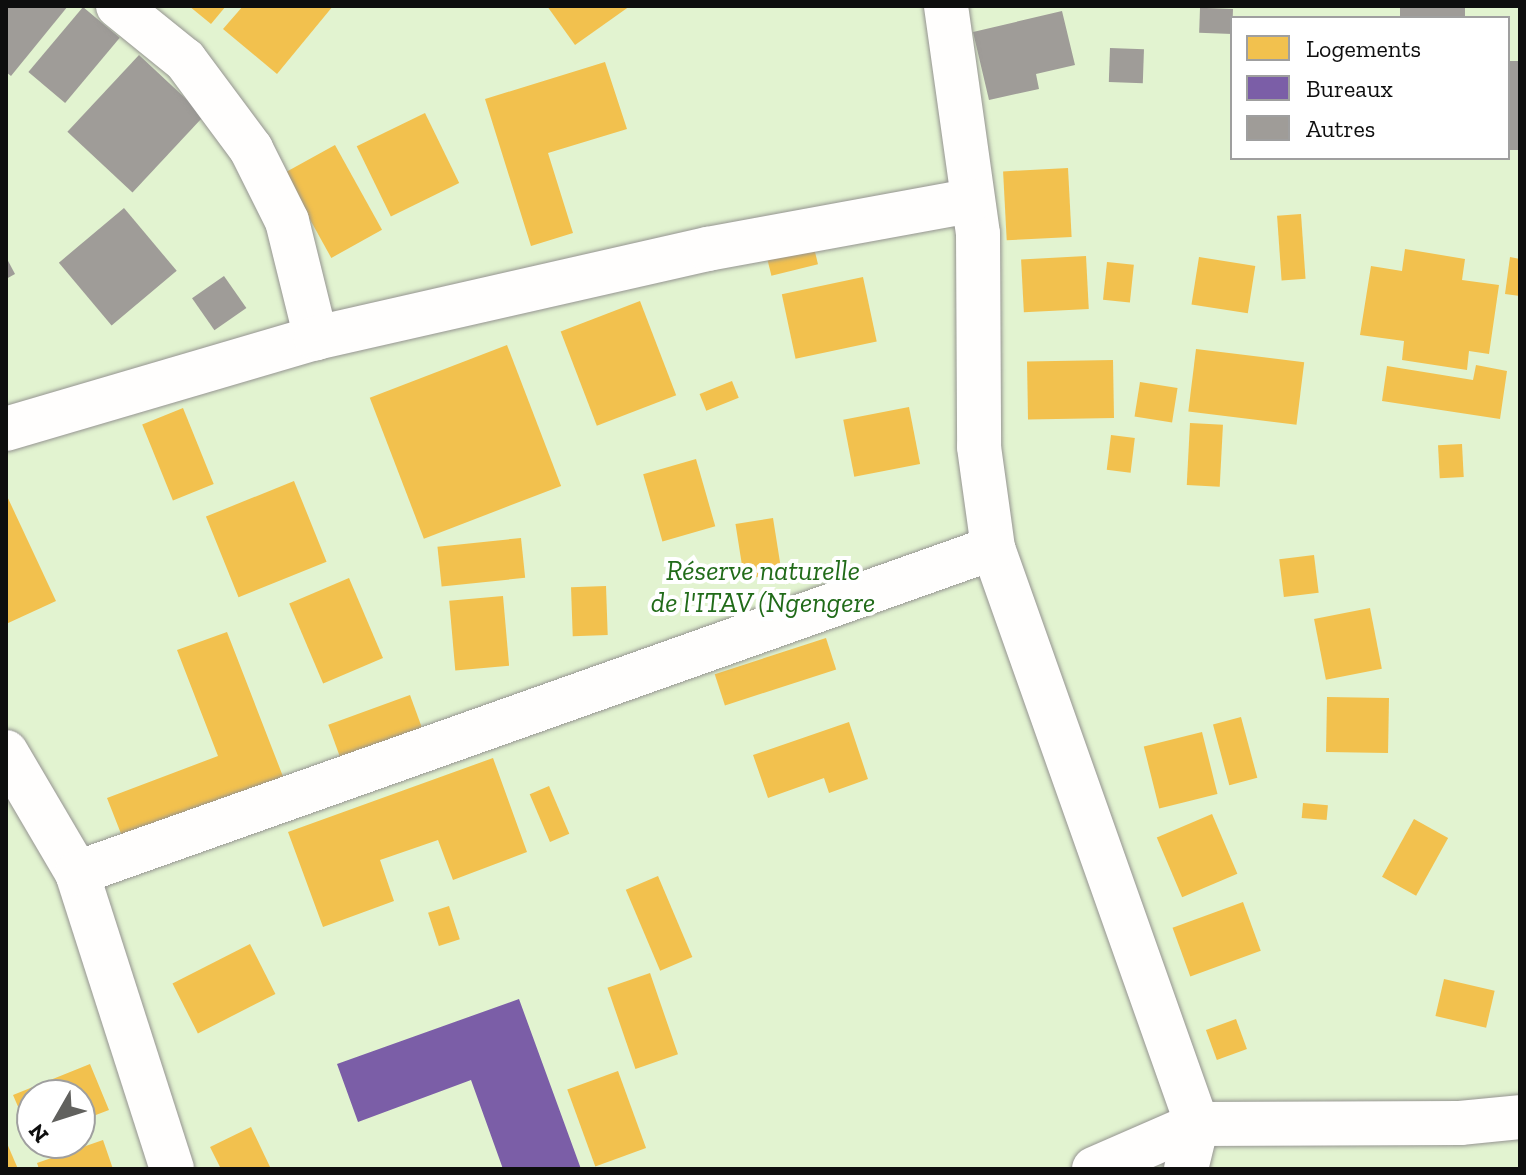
<!DOCTYPE html>
<html>
<head>
<meta charset="utf-8">
<style>
  body { margin:0 }
  #map { position:relative; width:1526px; height:1175px; overflow:hidden; background:#fcfaf2; font-family:"Zilla Slab",serif }
  div>[style] { position:absolute }
  [style*='--x'] { left:calc(var(--x)*1px); top:calc(var(--y)*1px); width:calc(var(--w)*1px); rotate:calc(var(--a)*1deg) }
  .green>* { inset:0; background:#e2f3d0 }
  .homes>* { inset:0; background:#f2c14e; transform-origin:0 0 }
  .offices>* { inset:0; background:#7b5ea7 }
  .building>* { inset:0; background:#9f9c98; transform-origin:0 0 }
  .roads { filter:drop-shadow(0 0 2px #959491) drop-shadow(0 0 2px #959491) }
  .minor>* { height:44px; margin:-22px; padding:0 22px; transform-origin:22px; border-radius:22px; background:#fffefd }
  span { translate:-50% -50%; white-space:nowrap; text-align:center; line-height:1.15; -webkit-text-stroke:8px #fff; paint-order:stroke }
  .park-label { font-size:28px; color:#216b19; font-style:italic }
  .frame { position:absolute; inset:0; border:8px solid #0e0e0e; pointer-events:none }
  .legend { position:absolute; left:1230px; top:16px; width:280px; height:144px; box-sizing:border-box; background:#fff; border:2px solid #9f9f9f; margin:0; padding:10px 14px; list-style:none; font-size:24px; color:#0e0e0e }
  .legend li { display:flex; align-items:center; gap:16px; height:40px }
  .legend b { width:40px; border:2px solid #9f9f9f }
  .north { position:absolute; left:16px; top:1079px; width:80px; height:80px; box-sizing:border-box; background:#fff; border:2px solid #9f9f9f; border-radius:50%; rotate:231deg; font-size:22px; font-weight:700; line-height:32px; text-align:center; color:#0e0e0e }
  .north::after { content:''; display:block; margin:auto; width:28px; height:36px; background:#61615e; clip-path:polygon(50% 0,100% 100%,50% 72%,0 100%) }
</style>
</head>
<body>
<div id="map">
  <div class="green">
    <div style="clip-path:polygon(evenodd,6px 6px,1520px 6px,1520px 1169px,6px 1169px,6px 6px,1232px 18px,1508px 18px,1508px 158px,1232px 158px,1232px 18px,6px 6px,32px 1095px,80px 1095px,80px 1143px,32px 1143px,32px 1095px)"></div>
  </div>
  <div class="homes">
    <div style="clip-path:polygon(189px 6px,226px 6px,211px 24px)"></div>
    <div style="clip-path:polygon(243px 6px,333px 6px,277px 74px,223px 29px)"></div>
    <div style="clip-path:polygon(547px 6px,630px 6px,575px 45px)"></div>
    <div style="clip-path:polygon(605px 62px,627px 129px,548px 153px,573px 233px,531px 246px,485px 99px)"></div>
    <div style="left:425px;top:113px;width:78px;height:76px;rotate:64deg"></div>
    <div style="left:335px;top:145px;width:97px;height:58px;rotate:61deg"></div>
    <div style="left:1068px;top:168px;width:69px;height:65px;rotate:87deg"></div>
    <div style="left:1301px;top:214px;width:65px;height:24px;rotate:86deg"></div>
    <div style="left:811px;top:236px;width:29px;height:48px;rotate:76deg"></div>
    <div style="clip-path:polygon(1405px 249px,1465px 259px,1462px 280px,1499px 285px,1489px 354px,1469px 351px,1467px 370px,1402px 360px,1404px 341px,1360px 335px,1371px 266px,1402px 271px)"></div>
    <div style="left:1086px;top:256px;width:53px;height:65px;rotate:87deg"></div>
    <div style="left:1199px;top:257px;width:57px;height:48px;rotate:9deg"></div>
    <div style="clip-path:polygon(1510px 257px,1520px 259px,1520px 296px,1505px 294px)"></div>
    <div style="left:1107px;top:262px;width:27px;height:38px;rotate:6deg"></div>
    <div style="left:863px;top:277px;width:66px;height:83px;rotate:78deg"></div>
    <div style="left:640px;top:301px;width:101px;height:85px;rotate:69deg"></div>
    <div style="left:507px;top:345px;width:151px;height:147px;rotate:69deg"></div>
    <div style="left:1196px;top:349px;width:109px;height:63px;rotate:7deg"></div>
    <div style="left:1113px;top:360px;width:58px;height:86px;rotate:89deg"></div>
    <div style="clip-path:polygon(1476px 365px,1507px 371px,1500px 419px,1382px 401px,1387px 366px,1473px 380px)"></div>
    <div style="left:732px;top:381px;width:18px;height:35px;rotate:68deg"></div>
    <div style="left:1140px;top:382px;width:38px;height:35px;rotate:9deg"></div>
    <div style="left:909px;top:407px;width:58px;height:67px;rotate:79deg"></div>
    <div style="left:183px;top:408px;width:82px;height:44px;rotate:68deg"></div>
    <div style="left:1190px;top:423px;width:33px;height:62px;rotate:3deg"></div>
    <div style="left:1111px;top:435px;width:24px;height:35px;rotate:7deg"></div>
    <div style="left:1462px;top:444px;width:33px;height:24px;rotate:87deg"></div>
    <div style="left:696px;top:459px;width:70px;height:55px;rotate:74deg"></div>
    <div style="left:294px;top:481px;width:87px;height:95px;rotate:68deg"></div>
    <div style="clip-path:polygon(6px 494px,56px 601px,6px 624px)"></div>
    <div style="left:773px;top:518px;width:56px;height:38px;rotate:81deg"></div>
    <div style="left:521px;top:538px;width:40px;height:84px;rotate:84deg"></div>
    <div style="left:1314px;top:555px;width:38px;height:35px;rotate:83deg"></div>
    <div style="left:349px;top:578px;width:87px;height:65px;rotate:67deg"></div>
    <div style="left:606px;top:586px;width:49px;height:35px;rotate:88deg"></div>
    <div style="left:503px;top:596px;width:70px;height:54px;rotate:85deg"></div>
    <div style="left:1370px;top:608px;width:62px;height:57px;rotate:79deg"></div>
    <div style="clip-path:polygon(227px 632px,289px 792px,129px 854px,107px 798px,218px 756px,177px 650px)"></div>
    <div style="left:826px;top:638px;width:33px;height:117px;rotate:72deg"></div>
    <div style="left:410px;top:695px;width:40px;height:87px;rotate:70deg"></div>
    <div style="left:1327px;top:697px;width:62px;height:55px;rotate:1deg"></div>
    <div style="left:1241px;top:717px;width:63px;height:29px;rotate:75deg"></div>
    <div style="clip-path:polygon(849px 722px,868px 779px,829px 793px,824px 778px,768px 798px,753px 755px)"></div>
    <div style="left:1202px;top:732px;width:64px;height:60px;rotate:76deg"></div>
    <div style="clip-path:polygon(493px 758px,527px 852px,453px 880px,438px 840px,380px 860px,394px 901px,323px 927px,288px 832px)"></div>
    <div style="left:549px;top:786px;width:52px;height:21px;rotate:67deg"></div>
    <div style="left:1303px;top:803px;width:25px;height:15px;rotate:5deg"></div>
    <div style="left:1212px;top:814px;width:65px;height:60px;rotate:67deg"></div>
    <div style="left:1414px;top:819px;width:39px;height:66px;rotate:29deg"></div>
    <div style="left:658px;top:876px;width:88px;height:35px;rotate:67deg"></div>
    <div style="left:1243px;top:902px;width:52px;height:75px;rotate:70deg"></div>
    <div style="left:449px;top:906px;width:35px;height:22px;rotate:72deg"></div>
    <div style="left:250px;top:944px;width:56px;height:87px;rotate:63deg"></div>
    <div style="left:650px;top:973px;width:86px;height:45px;rotate:71deg"></div>
    <div style="left:1444px;top:979px;width:52px;height:38px;rotate:13deg"></div>
    <div style="left:1236px;top:1019px;width:32px;height:32px;rotate:70deg"></div>
    <div style="clip-path:polygon(90px 1064px,109px 1110px,80px 1121px,80px 1095px,32px 1095px,32px 1139px,13px 1095px)"></div>
    <div style="left:618px;top:1071px;width:82px;height:54px;rotate:70deg"></div>
    <div style="clip-path:polygon(251px 1127px,271px 1169px,221px 1169px,210px 1147px)"></div>
    <div style="clip-path:polygon(103px 1140px,113px 1169px,39px 1169px,37px 1163px)"></div>
    <div style="clip-path:polygon(6px 1141px,18px 1169px,6px 1169px)"></div>
  </div>
  <div class="offices">
    <div style="clip-path:polygon(519px 999px,581px 1169px,503px 1169px,471px 1080px,358px 1122px,337px 1064px)"></div>
  </div>
  <div class="building">
    <div style="clip-path:polygon(6px 6px,68px 6px,11px 76px,6px 72px)"></div>
    <div style="left:1400px;top:6px;width:65px;height:12px"></div>
    <div style="left:83px;top:7px;width:48px;height:85px;rotate:40deg"></div>
    <div style="left:1233px;top:9px;width:25px;height:33px;rotate:92deg"></div>
    <div style="clip-path:polygon(1062px 11px,1075px 65px,1036px 74px,1039px 89px,989px 100px,973px 32px)"></div>
    <div style="left:1110px;top:48px;width:34px;height:34px;rotate:2deg"></div>
    <div style="left:139px;top:55px;width:89px;height:105px;rotate:43deg"></div>
    <div style="left:1520px;top:61px;width:89px;height:12px;rotate:90deg"></div>
    <div style="left:124px;top:208px;width:82px;height:85px;rotate:50deg"></div>
    <div style="clip-path:polygon(6px 257px,15px 274px,6px 279px)"></div>
    <div style="left:224px;top:276px;width:39px;height:39px;rotate:55deg"></div>
  </div>
  <div class="roads">
    <div class="minor">
      <div style="--x:118;--y:6;--w:86;--a:38.9"></div>
      <div style="--x:185;--y:60;--w:111;--a:53.4"></div>
      <div style="--x:251;--y:149;--w:80;--a:63.4"></div>
      <div style="--x:287;--y:221;--w:121;--a:76.1"></div>
      <div style="--x:946;--y:6;--w:230;--a:82"></div>
      <div style="--x:978;--y:234;--w:213;--a:89.7"></div>
      <div style="--x:979;--y:447;--w:102;--a:82.1"></div>
      <div style="--x:993;--y:548;--w:611;--a:70.5"></div>
      <div style="--x:1197;--y:1124;--w:46;--a:103.7"></div>
      <div style="--x:6;--y:429;--w:323;--a:-16.4"></div>
      <div style="--x:316;--y:338;--w:402;--a:-12.8"></div>
      <div style="--x:708;--y:249;--w:266;--a:-10.4"></div>
      <div style="--x:6;--y:752;--w:140;--a:59.6"></div>
      <div style="--x:77;--y:873;--w:311;--a:72.2"></div>
      <div style="--x:77;--y:873;--w:972;--a:-19.53"></div>
      <div style="--x:1094;--y:1169;--w:112;--a:-23.6"></div>
      <div style="--x:1197;--y:1124;--w:263;--a:-0.2"></div>
      <div style="--x:1460;--y:1123;--w:60;--a:-5.7"></div>
    </div>
  </div>
  <div class="park-label">
    <span style="left:763px;top:587px">Réserve naturelle<br>de l'ITAV (Ngengere</span>
  </div>
  <div class="frame"></div>
  <ul class="legend">
  <li><b style="height:22px;background:#f2c14e"></b>Logements</li>
  <li><b style="height:22px;background:#7b5ea7"></b>Bureaux</li>
  <li><b style="height:22px;background:#9f9c98"></b>Autres</li>
  </ul>
  <div class="north">N</div>
</div>
</body>
</html>
